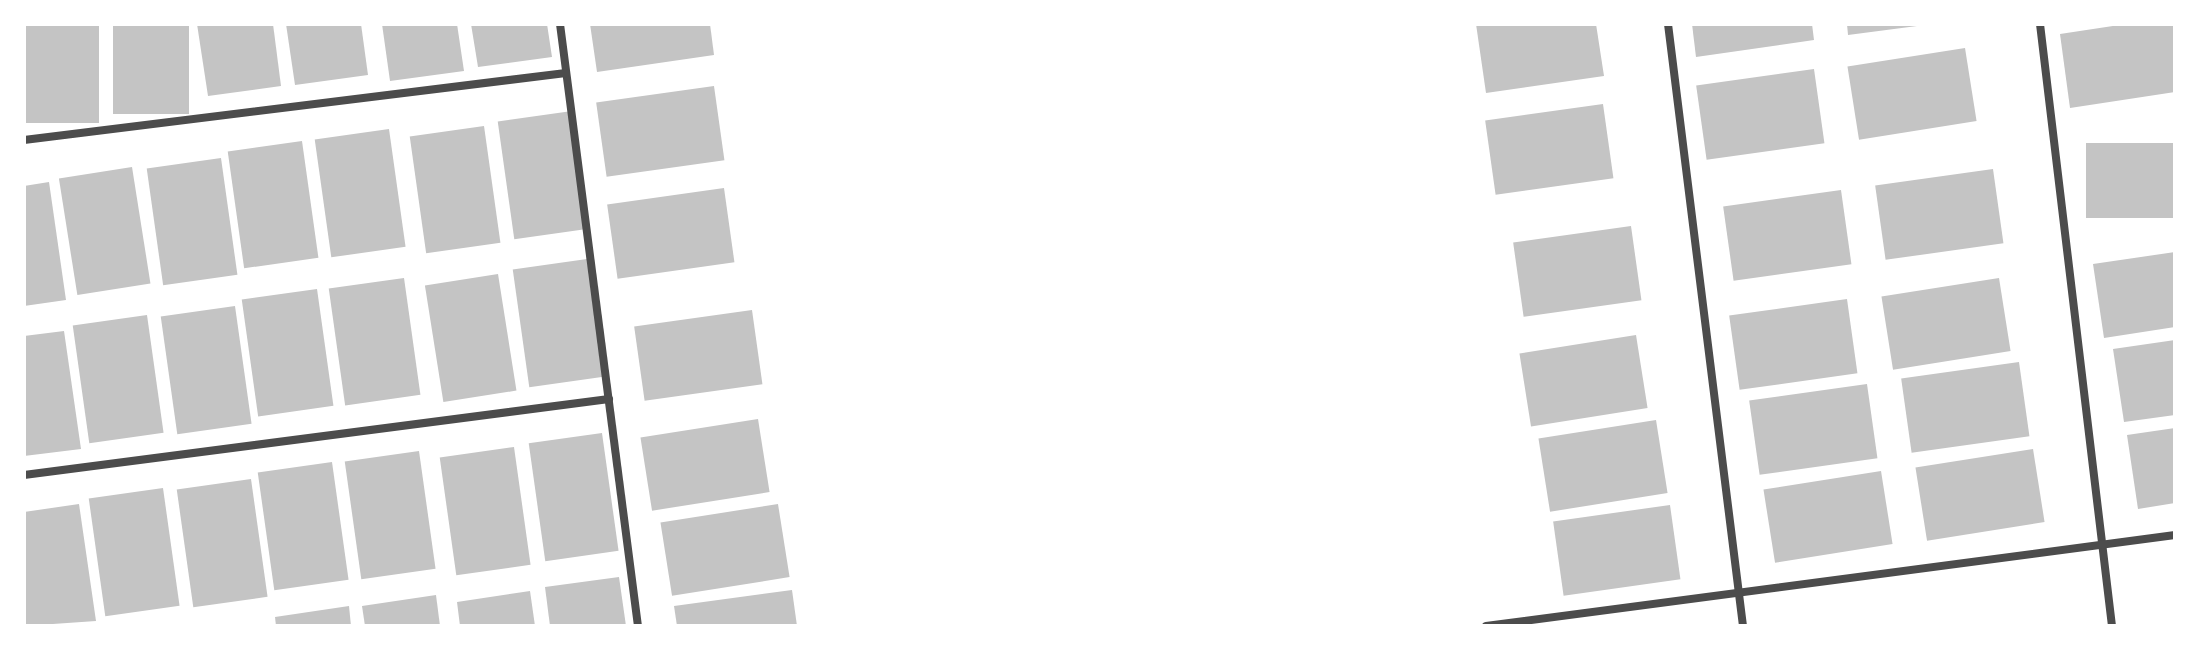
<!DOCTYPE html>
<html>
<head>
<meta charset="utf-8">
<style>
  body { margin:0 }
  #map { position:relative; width:2199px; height:650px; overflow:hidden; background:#fff; font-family:"Work Sans",sans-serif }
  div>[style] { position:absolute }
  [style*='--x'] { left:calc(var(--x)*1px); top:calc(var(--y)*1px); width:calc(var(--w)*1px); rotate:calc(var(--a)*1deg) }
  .building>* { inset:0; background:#c4c4c4; transform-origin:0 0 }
  .minor>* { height:8px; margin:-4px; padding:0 4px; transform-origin:4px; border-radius:4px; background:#4c4c4c }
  span { translate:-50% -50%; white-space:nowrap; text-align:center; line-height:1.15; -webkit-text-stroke:8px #fff; paint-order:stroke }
  .frame { position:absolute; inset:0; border:26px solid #fff; pointer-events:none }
</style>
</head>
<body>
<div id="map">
  <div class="building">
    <div style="left:24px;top:24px;width:75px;height:99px"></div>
    <div style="left:113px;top:24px;width:76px;height:90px"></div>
    <div style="clip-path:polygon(197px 24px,273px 24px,281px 86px,208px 96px)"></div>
    <div style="clip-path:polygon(286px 24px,361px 24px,368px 75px,295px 85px)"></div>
    <div style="clip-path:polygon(382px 24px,457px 24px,464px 71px,390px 81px)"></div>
    <div style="clip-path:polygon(471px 24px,547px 24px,552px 57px,478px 67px)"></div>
    <div style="clip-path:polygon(590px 24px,710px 24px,714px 55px,597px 72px)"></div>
    <div style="clip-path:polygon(1476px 24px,1596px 24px,1604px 76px,1486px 93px)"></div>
    <div style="clip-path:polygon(1692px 24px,1812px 24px,1814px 40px,1696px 57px)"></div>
    <div style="clip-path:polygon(1847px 24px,1916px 24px,1917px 26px,1848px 35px)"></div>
    <div style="clip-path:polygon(2126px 24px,2175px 24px,2175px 92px,2070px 108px,2060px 34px)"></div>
    <div style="left:1965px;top:48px;width:74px;height:119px;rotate:81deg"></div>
    <div style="left:1814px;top:69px;width:75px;height:119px;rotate:82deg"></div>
    <div style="left:714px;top:86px;width:75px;height:119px;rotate:82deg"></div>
    <div style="left:1603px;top:104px;width:75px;height:119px;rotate:82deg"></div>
    <div style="left:572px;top:111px;width:119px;height:75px;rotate:82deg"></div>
    <div style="left:484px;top:126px;width:118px;height:75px;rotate:82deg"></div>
    <div style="left:389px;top:129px;width:119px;height:75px;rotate:82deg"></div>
    <div style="left:302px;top:141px;width:118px;height:75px;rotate:82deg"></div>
    <div style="left:2175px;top:143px;width:75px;height:89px;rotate:90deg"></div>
    <div style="left:221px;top:158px;width:118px;height:75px;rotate:82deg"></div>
    <div style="left:132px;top:167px;width:118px;height:74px;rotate:81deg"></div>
    <div style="left:1993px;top:169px;width:75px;height:119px;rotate:82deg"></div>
    <div style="clip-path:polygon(49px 182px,66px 300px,24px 306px,24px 186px)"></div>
    <div style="left:724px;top:188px;width:75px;height:118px;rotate:82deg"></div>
    <div style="left:1841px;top:190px;width:75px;height:119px;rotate:82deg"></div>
    <div style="left:1631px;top:226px;width:75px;height:119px;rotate:82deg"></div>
    <div style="clip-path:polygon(2175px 252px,2175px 327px,2104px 338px,2093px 264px)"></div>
    <div style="left:587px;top:259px;width:119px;height:75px;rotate:82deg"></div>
    <div style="left:498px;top:274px;width:118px;height:74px;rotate:81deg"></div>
    <div style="left:404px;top:278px;width:118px;height:76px;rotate:82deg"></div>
    <div style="left:1999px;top:278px;width:74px;height:119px;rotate:81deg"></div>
    <div style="left:317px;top:289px;width:118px;height:76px;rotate:82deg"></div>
    <div style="left:1847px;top:299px;width:75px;height:119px;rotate:82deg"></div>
    <div style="left:235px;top:306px;width:119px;height:75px;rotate:82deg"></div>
    <div style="left:752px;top:310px;width:75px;height:119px;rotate:82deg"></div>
    <div style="left:147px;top:315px;width:119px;height:75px;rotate:82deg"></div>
    <div style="clip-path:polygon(64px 331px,81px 449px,24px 456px,24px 336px)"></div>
    <div style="left:1636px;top:335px;width:74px;height:118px;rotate:81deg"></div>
    <div style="clip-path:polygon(2175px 340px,2175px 415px,2124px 422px,2113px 349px)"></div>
    <div style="left:2019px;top:362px;width:75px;height:119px;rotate:82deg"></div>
    <div style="left:1867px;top:384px;width:75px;height:119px;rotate:82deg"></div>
    <div style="left:758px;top:419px;width:74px;height:119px;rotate:81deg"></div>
    <div style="left:1656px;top:420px;width:74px;height:119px;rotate:81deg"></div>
    <div style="clip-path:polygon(2175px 428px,2175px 503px,2138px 509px,2127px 435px)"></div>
    <div style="left:602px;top:433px;width:119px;height:74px;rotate:82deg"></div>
    <div style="left:514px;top:447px;width:119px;height:75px;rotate:82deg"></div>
    <div style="left:2033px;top:449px;width:74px;height:119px;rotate:81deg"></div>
    <div style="left:419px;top:451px;width:119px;height:75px;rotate:82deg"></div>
    <div style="left:332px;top:462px;width:119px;height:75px;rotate:82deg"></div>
    <div style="left:1881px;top:471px;width:74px;height:119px;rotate:81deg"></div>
    <div style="left:251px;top:479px;width:119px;height:75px;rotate:82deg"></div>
    <div style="left:163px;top:488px;width:119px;height:75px;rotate:82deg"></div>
    <div style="clip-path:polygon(79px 504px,96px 621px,24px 626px,24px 512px)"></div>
    <div style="left:778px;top:504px;width:74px;height:119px;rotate:81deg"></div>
    <div style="left:1670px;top:505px;width:75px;height:118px;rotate:82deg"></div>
    <div style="clip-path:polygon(619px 577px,626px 626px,550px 626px,545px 587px)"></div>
    <div style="clip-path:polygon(792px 590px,797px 626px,677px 626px,674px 606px)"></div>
    <div style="clip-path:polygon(530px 591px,535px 626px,460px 626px,457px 602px)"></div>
    <div style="clip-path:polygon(436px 595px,440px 626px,365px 626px,362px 606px)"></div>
    <div style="clip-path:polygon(349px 606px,351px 626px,276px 626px,275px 617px)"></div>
  </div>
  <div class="minor">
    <div style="--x:560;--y:24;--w:607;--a:82.62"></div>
    <div style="--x:1668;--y:24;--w:607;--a:82.9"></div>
    <div style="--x:2040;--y:24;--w:606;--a:83.18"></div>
    <div style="--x:24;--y:140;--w:546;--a:-7.05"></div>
    <div style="--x:24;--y:475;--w:590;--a:-7.4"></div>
    <div style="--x:1486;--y:626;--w:695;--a:-7.52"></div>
  </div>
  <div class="frame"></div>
</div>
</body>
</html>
